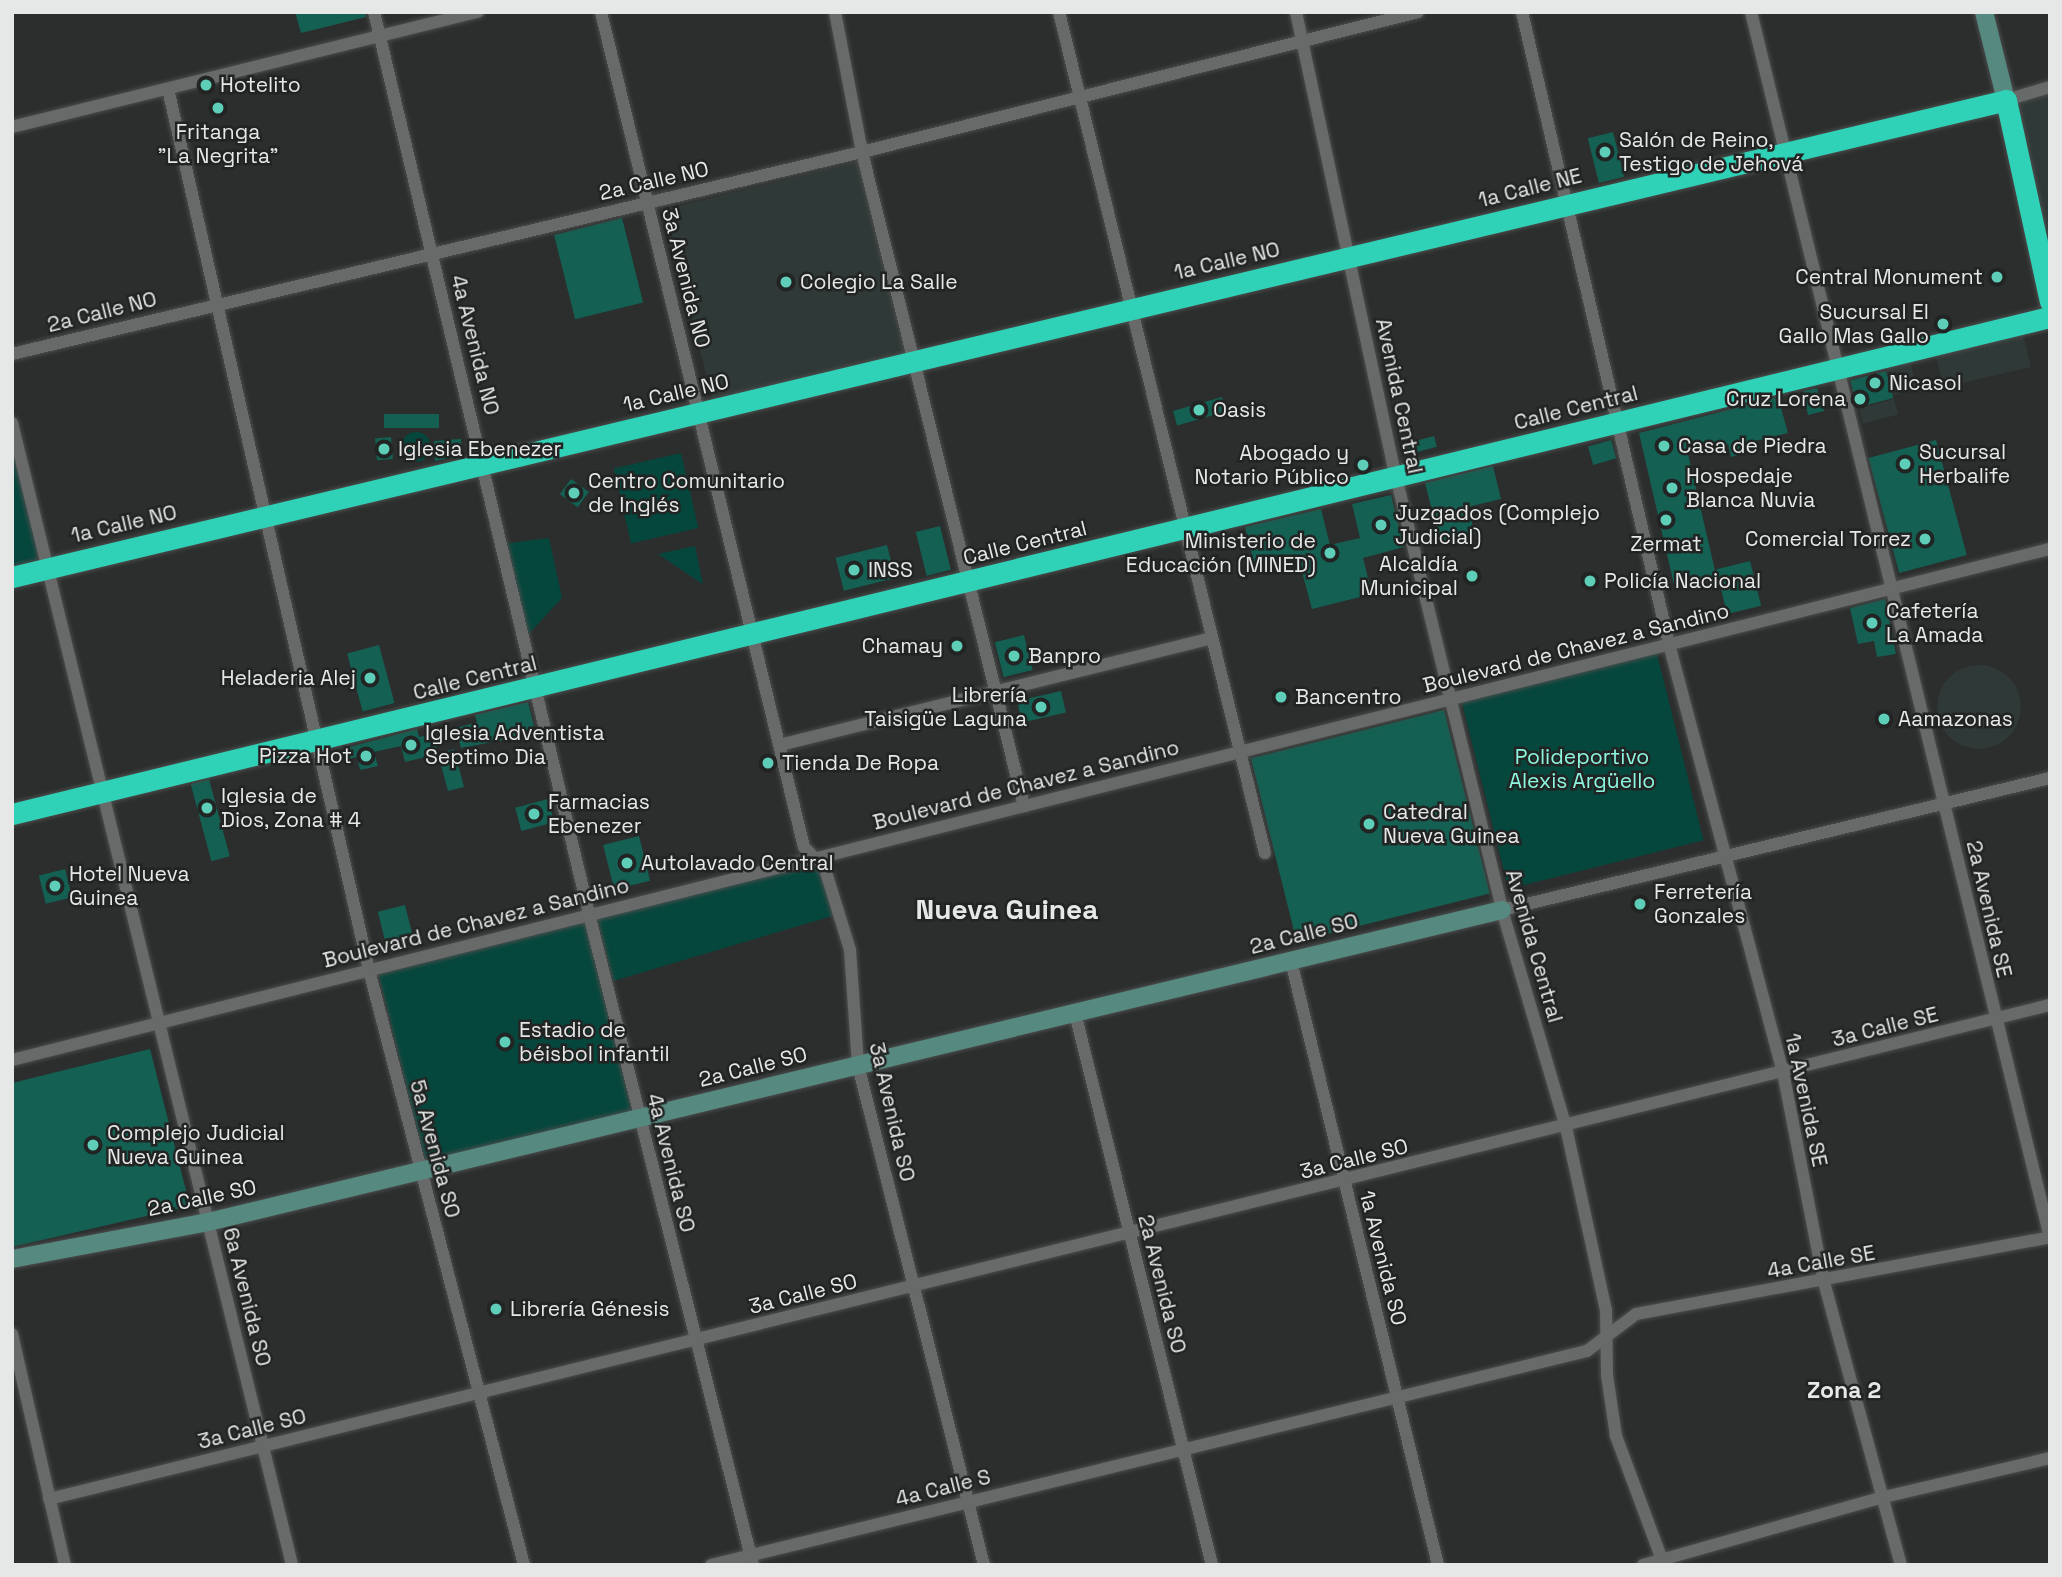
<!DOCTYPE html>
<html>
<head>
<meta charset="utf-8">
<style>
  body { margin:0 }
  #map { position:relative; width:2062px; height:1577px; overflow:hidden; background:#2b2e2d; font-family:"Space Grotesk",sans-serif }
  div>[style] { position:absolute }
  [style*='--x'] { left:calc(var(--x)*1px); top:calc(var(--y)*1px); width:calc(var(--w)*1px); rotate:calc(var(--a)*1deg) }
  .built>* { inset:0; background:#2f3937; transform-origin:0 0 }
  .round { border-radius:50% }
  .green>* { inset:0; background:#06473d; transform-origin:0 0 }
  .building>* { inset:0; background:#146053; transform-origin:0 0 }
  .roads { filter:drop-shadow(0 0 2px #4b4d4c) drop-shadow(0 0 2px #4b4d4c) }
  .street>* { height:12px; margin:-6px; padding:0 6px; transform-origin:6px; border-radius:6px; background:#676a69 }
  .secondary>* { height:18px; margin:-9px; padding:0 9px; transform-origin:9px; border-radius:9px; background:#568980 }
  .highway>* { height:21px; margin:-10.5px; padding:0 10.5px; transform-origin:10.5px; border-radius:10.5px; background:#30d2b7 }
  .dots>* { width:19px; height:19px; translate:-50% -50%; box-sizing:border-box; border:4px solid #212423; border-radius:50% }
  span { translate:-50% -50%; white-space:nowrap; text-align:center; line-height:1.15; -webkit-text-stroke:5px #212423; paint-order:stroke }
  .poi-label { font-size:21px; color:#e6e8e8 }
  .left { translate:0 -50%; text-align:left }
  .right { translate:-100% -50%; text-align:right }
  .street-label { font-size:21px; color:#e6e8e8 }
  .park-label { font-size:21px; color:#8cf6df }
  .neighbourhood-label { font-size:23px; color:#e6e8e8; font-weight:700 }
  .district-label { font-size:28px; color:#e6e8e8; font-weight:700 }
  .frame { position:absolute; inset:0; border:14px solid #e6e8e8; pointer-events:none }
</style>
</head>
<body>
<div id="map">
  <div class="built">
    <div style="clip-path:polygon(2050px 88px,2050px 284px,2006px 100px)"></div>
    <div style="left:860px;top:161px;width:201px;height:201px;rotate:76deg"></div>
    <div style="left:2023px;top:333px;width:35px;height:90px;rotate:77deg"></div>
    <div style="left:1910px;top:361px;width:29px;height:25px;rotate:76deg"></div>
    <div style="left:1894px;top:399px;width:16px;height:36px;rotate:75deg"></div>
    <div class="round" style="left:1937px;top:665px;width:84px;height:84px"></div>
  </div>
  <div class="green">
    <div class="round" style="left:401px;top:432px;width:30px;height:30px"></div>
    <div style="clip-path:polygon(12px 447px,39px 549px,36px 560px,12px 566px)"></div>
    <div style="left:681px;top:453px;width:77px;height:69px;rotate:77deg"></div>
    <div style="clip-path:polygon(549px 538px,562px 598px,525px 638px,503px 544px)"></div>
    <div style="clip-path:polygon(695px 546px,703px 585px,704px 585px,658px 554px)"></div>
    <div style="left:1656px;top:650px;width:196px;height:201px;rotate:76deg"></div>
    <div style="clip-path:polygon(803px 866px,818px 870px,839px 914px,613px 981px,597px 917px)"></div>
    <div style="left:585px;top:922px;width:197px;height:213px;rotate:76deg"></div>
  </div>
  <div class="building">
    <div style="clip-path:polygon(295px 12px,365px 12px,366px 17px,301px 33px)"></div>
    <div style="left:1613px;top:132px;width:46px;height:26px;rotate:76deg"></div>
    <div style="left:622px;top:218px;width:87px;height:70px;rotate:76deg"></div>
    <div style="left:1886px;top:371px;width:28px;height:37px;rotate:75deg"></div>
    <div style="clip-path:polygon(1817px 388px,1824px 411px,1808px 415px,1803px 391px)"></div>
    <div style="left:1222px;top:397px;width:15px;height:51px;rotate:74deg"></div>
    <div style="clip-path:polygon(1778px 397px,1788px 433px,1755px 441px,1757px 450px,1731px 457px,1728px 444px,1688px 454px,1717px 579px,1675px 589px,1639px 433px)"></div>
    <div style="left:439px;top:414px;width:14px;height:55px;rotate:90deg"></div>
    <div style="left:1434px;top:436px;width:11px;height:32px;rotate:75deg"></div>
    <div style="left:391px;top:437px;width:22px;height:16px;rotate:85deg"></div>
    <div style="clip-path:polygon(461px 439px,462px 456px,435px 461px,434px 441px)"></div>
    <div style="left:1611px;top:440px;width:19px;height:24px;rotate:74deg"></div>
    <div style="left:1936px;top:440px;width:119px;height:70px;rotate:75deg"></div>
    <div style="clip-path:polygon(1493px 466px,1501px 499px,1468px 507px,1475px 534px,1440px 542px,1425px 483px)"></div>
    <div style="left:571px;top:479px;width:22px;height:19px;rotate:36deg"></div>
    <div style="clip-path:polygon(1391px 495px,1404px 547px,1363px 558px,1372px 594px,1312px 609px,1299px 561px,1256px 571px,1245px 527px,1321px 509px,1330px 545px,1360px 538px,1352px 504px)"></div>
    <div style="left:940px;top:526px;width:45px;height:25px;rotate:76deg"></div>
    <div style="left:887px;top:545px;width:34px;height:53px;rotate:76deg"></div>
    <div style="left:1750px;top:561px;width:46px;height:35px;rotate:76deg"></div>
    <div style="clip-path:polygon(1885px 599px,1896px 654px,1877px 657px,1874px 641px,1858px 644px,1850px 608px)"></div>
    <div style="left:1024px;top:635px;width:36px;height:30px;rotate:76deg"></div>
    <div style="left:379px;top:645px;width:60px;height:33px;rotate:75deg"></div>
    <div style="left:1061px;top:691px;width:22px;height:45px;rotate:77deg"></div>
    <div style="clip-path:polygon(528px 702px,536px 734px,461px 748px,456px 728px,477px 722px,475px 715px)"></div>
    <div style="left:1444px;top:710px;width:189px;height:199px;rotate:76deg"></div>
    <div style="clip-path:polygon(417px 729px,419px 737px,433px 734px,438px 753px,454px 749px,464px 787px,448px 791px,438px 754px,405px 762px,401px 746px,374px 752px,378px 766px,360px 770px,357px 757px,348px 759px,346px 748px)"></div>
    <div style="left:209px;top:779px;width:80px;height:19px;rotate:75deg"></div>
    <div style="left:548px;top:799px;width:24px;height:34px;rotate:75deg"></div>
    <div style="left:639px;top:836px;width:46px;height:37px;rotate:76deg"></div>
    <div style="left:65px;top:869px;width:29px;height:27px;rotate:76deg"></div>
    <div style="left:405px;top:905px;width:32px;height:28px;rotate:76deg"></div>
    <div style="clip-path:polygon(150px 1049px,190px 1206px,12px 1247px,12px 1083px)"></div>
  </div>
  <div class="roads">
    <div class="street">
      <div style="--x:374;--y:12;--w:927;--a:76.59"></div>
      <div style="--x:589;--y:914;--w:671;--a:75.86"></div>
      <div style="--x:601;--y:12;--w:859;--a:76.34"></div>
      <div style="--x:804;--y:847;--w:30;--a:46"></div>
      <div style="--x:825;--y:869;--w:85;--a:72.8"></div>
      <div style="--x:850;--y:950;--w:115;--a:86"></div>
      <div style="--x:858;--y:1065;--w:516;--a:75.86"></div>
      <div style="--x:835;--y:12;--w:143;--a:79.1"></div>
      <div style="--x:862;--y:152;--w:674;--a:76.09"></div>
      <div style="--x:1059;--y:12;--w:866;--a:76.24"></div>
      <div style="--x:1296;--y:12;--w:476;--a:77.9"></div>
      <div style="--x:1396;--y:477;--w:446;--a:76.2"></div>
      <div style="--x:1502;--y:910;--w:226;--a:73.6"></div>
      <div style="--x:1566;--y:1127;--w:187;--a:77.7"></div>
      <div style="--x:1606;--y:1310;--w:65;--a:89.1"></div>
      <div style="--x:1607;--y:1375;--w:62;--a:81.6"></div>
      <div style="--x:1616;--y:1436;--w:138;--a:69.6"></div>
      <div style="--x:1522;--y:12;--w:649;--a:76.91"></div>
      <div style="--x:1669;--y:644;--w:443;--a:75.1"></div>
      <div style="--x:1783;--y:1072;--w:214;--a:79"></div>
      <div style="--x:1824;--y:1282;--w:293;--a:74.8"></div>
      <div style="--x:1751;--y:12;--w:1262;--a:76.29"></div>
      <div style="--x:168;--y:89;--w:904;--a:77.15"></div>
      <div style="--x:369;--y:970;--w:615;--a:75.4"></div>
      <div style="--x:2006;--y:100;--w:46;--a:-16.5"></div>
      <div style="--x:12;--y:127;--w:480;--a:-13.9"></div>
      <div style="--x:12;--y:354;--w:874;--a:-13.37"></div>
      <div style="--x:862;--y:152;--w:573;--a:-14.13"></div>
      <div style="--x:12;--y:423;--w:1176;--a:76.22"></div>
      <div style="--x:780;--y:745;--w:444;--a:-13.9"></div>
      <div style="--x:1502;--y:910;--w:564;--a:-13.54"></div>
      <div style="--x:1291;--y:961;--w:622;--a:76.32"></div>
      <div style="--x:1075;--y:1013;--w:569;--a:76.06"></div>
      <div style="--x:12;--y:1060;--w:2101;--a:-14.08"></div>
      <div style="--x:12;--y:1334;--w:237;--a:77.1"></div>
      <div style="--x:49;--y:1499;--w:2061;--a:-13.87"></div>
      <div style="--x:711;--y:1565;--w:902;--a:-13.73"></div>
      <div style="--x:1587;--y:1351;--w:61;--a:-37.1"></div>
      <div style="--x:1636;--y:1314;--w:421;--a:-10.5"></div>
      <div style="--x:1643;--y:1565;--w:250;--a:-15.8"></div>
      <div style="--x:1884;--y:1497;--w:171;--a:-13.2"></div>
    </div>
    <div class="secondary">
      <div style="--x:1984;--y:12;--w:91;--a:76"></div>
      <div style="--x:12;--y:1259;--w:199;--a:-10.7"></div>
      <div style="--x:208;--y:1222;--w:1331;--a:-13.56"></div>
    </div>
    <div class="highway">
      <div style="--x:12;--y:577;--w:2050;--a:-13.45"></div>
      <div style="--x:2006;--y:100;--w:206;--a:77.7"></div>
      <div style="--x:12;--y:814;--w:2098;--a:-13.71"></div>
    </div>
  </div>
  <div class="dots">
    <div style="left:206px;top:85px;background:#5eceb8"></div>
    <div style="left:218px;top:108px;background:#5eceb8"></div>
    <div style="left:1605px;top:152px;background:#5eceb8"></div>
    <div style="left:1997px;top:277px;background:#5eceb8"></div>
    <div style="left:786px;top:282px;background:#5eceb8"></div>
    <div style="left:1943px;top:324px;background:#5eceb8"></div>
    <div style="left:1875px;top:383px;background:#5eceb8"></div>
    <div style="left:1860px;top:399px;background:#5eceb8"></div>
    <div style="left:1199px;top:410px;background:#5eceb8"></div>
    <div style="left:1664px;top:446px;background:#5eceb8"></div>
    <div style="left:384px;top:449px;background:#5eceb8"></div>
    <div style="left:1905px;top:464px;background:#5eceb8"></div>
    <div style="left:1363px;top:465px;background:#5eceb8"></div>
    <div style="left:1672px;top:488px;background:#5eceb8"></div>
    <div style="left:574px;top:493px;background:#5eceb8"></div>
    <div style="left:1666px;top:520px;background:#5eceb8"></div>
    <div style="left:1381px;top:525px;background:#5eceb8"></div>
    <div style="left:1925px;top:539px;background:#5eceb8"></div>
    <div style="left:1330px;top:553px;background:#5eceb8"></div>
    <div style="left:854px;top:570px;background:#5eceb8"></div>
    <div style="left:1472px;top:576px;background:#5eceb8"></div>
    <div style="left:1590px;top:581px;background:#5eceb8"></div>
    <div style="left:1872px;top:623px;background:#5eceb8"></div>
    <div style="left:957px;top:646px;background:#5eceb8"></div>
    <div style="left:1014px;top:656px;background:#5eceb8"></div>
    <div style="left:370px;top:678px;background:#5eceb8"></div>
    <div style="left:1281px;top:697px;background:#5eceb8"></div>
    <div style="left:1041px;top:707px;background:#5eceb8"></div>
    <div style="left:1884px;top:719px;background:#5eceb8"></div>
    <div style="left:411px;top:745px;background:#5eceb8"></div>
    <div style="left:366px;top:756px;background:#5eceb8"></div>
    <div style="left:768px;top:763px;background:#5eceb8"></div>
    <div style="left:207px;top:808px;background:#5eceb8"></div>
    <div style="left:534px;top:814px;background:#5eceb8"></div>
    <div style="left:1369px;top:824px;background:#5eceb8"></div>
    <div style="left:627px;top:863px;background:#5eceb8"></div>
    <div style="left:55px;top:886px;background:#5eceb8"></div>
    <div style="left:1640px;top:904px;background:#5eceb8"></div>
    <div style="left:505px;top:1042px;background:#5eceb8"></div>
    <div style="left:93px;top:1145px;background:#5eceb8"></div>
    <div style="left:496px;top:1309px;background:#5eceb8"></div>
  </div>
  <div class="poi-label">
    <span class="left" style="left:220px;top:85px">Hotelito</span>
    <span style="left:218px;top:144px">Fritanga<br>"La Negrita"</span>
    <span class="left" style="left:1619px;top:152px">Salón de Reino,<br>Testigo de Jehová</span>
    <span class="right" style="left:1983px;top:277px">Central Monument</span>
    <span class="left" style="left:800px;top:282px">Colegio La Salle</span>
    <span class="right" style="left:1929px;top:324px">Sucursal El<br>Gallo Mas Gallo</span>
    <span class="left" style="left:1889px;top:383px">Nicasol</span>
    <span class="right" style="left:1846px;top:399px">Cruz Lorena</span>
    <span class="left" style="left:1213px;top:410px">Oasis</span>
    <span class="left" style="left:1678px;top:446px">Casa de Piedra</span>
    <span class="left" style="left:398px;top:449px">Iglesia Ebenezer</span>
    <span class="left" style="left:1919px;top:464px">Sucursal<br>Herbalife</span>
    <span class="right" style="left:1349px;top:465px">Abogado y<br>Notario Público</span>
    <span class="left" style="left:1686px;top:488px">Hospedaje<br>Blanca Nuvia</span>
    <span class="left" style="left:588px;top:493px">Centro Comunitario<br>de Inglés</span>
    <span class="left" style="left:1395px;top:525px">Juzgados (Complejo<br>Judicial)</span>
    <span class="right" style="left:1911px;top:539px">Comercial Torrez</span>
    <span class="right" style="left:1316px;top:553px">Ministerio de<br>Educación (MINED)</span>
    <span style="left:1666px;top:544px">Zermat</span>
    <span class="right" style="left:1458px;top:576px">Alcaldía<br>Municipal</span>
    <span class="left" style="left:868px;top:570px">INSS</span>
    <span class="left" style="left:1604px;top:581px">Policía Nacional</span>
    <span class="left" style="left:1886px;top:623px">Cafetería<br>La Amada</span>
    <span class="right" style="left:943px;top:646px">Chamay</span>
    <span class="left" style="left:1028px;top:656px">Banpro</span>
    <span class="right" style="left:356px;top:678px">Heladeria Alej</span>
    <span class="right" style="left:1027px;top:707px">Librería<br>Taisigüe Laguna</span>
    <span class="left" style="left:1295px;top:697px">Bancentro</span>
    <span class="left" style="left:1898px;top:719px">Aamazonas</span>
    <span class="left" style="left:425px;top:745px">Iglesia Adventista<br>Septimo Dia</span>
    <span class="right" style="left:352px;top:756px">Pizza Hot</span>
    <span class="left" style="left:782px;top:763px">Tienda De Ropa</span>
    <span class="left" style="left:221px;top:808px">Iglesia de<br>Dios, Zona # 4</span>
    <span class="left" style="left:548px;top:814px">Farmacias<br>Ebenezer</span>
    <span class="left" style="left:1383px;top:824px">Catedral<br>Nueva Guinea</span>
    <span class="left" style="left:641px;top:863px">Autolavado Central</span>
    <span class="left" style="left:69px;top:886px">Hotel Nueva<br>Guinea</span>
    <span class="left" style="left:1654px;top:904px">Ferretería<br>Gonzales</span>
    <span class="left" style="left:519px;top:1042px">Estadio de<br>béisbol infantil</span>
    <span class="left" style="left:107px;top:1145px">Complejo Judicial<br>Nueva Guinea</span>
    <span class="left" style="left:510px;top:1309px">Librería Génesis</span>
  </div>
  <div class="street-label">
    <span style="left:654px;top:181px;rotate:-13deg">2a Calle NO</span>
    <span style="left:1530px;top:188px;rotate:-14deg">1a Calle NE</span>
    <span style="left:1227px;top:261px;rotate:-13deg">1a Calle NO</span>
    <span style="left:686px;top:278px;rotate:76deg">3a Avenida NO</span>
    <span style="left:102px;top:312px;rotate:-14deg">2a Calle NO</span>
    <span style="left:475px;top:345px;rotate:76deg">4a Avenida NO</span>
    <span style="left:676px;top:393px;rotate:-13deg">1a Calle NO</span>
    <span style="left:1399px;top:396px;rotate:78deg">Avenida Central</span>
    <span style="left:1576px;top:408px;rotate:-14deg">Calle Central</span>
    <span style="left:124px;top:524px;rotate:-13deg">1a Calle NO</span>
    <span style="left:1025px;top:543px;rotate:-14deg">Calle Central</span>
    <span style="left:1576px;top:648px;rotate:-14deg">Boulevard de Chavez a Sandino</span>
    <span style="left:475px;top:678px;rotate:-14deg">Calle Central</span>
    <span style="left:1026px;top:785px;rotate:-14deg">Boulevard de Chavez a Sandino</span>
    <span style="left:1989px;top:909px;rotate:77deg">2a Avenida SE</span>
    <span style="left:476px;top:923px;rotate:-14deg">Boulevard de Chavez a Sandino</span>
    <span style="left:1304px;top:934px;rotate:-14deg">2a Calle SO</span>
    <span style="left:1534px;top:946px;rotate:74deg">Avenida Central</span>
    <span style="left:1885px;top:1027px;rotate:-14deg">3a Calle SE</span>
    <span style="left:753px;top:1067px;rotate:-14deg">2a Calle SO</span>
    <span style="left:1806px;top:1100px;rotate:78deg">1a Avenida SE</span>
    <span style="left:892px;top:1112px;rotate:77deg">3a Avenida SO</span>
    <span style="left:435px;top:1149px;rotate:75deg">5a Avenida SO</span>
    <span style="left:1354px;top:1159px;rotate:-14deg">3a Calle SO</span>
    <span style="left:671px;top:1163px;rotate:76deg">4a Avenida SO</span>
    <span style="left:202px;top:1198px;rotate:-12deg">2a Calle SO</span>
    <span style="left:1383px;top:1258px;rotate:76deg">1a Avenida SO</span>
    <span style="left:1821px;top:1262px;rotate:-10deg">4a Calle SE</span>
    <span style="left:1162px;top:1284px;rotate:76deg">2a Avenida SO</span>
    <span style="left:803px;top:1294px;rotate:-14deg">3a Calle SO</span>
    <span style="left:247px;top:1297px;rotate:76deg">6a Avenida SO</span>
    <span style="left:252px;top:1429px;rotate:-14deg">3a Calle SO</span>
    <span style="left:943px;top:1488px;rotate:-14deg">4a Calle S</span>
  </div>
  <div class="park-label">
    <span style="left:1582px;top:769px">Polideportivo<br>Alexis Argüello</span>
  </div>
  <div class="neighbourhood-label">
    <span style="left:1844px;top:1390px">Zona 2</span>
  </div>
  <div class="district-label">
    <span style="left:1007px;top:909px">Nueva Guinea</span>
  </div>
  <div class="frame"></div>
</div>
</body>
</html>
